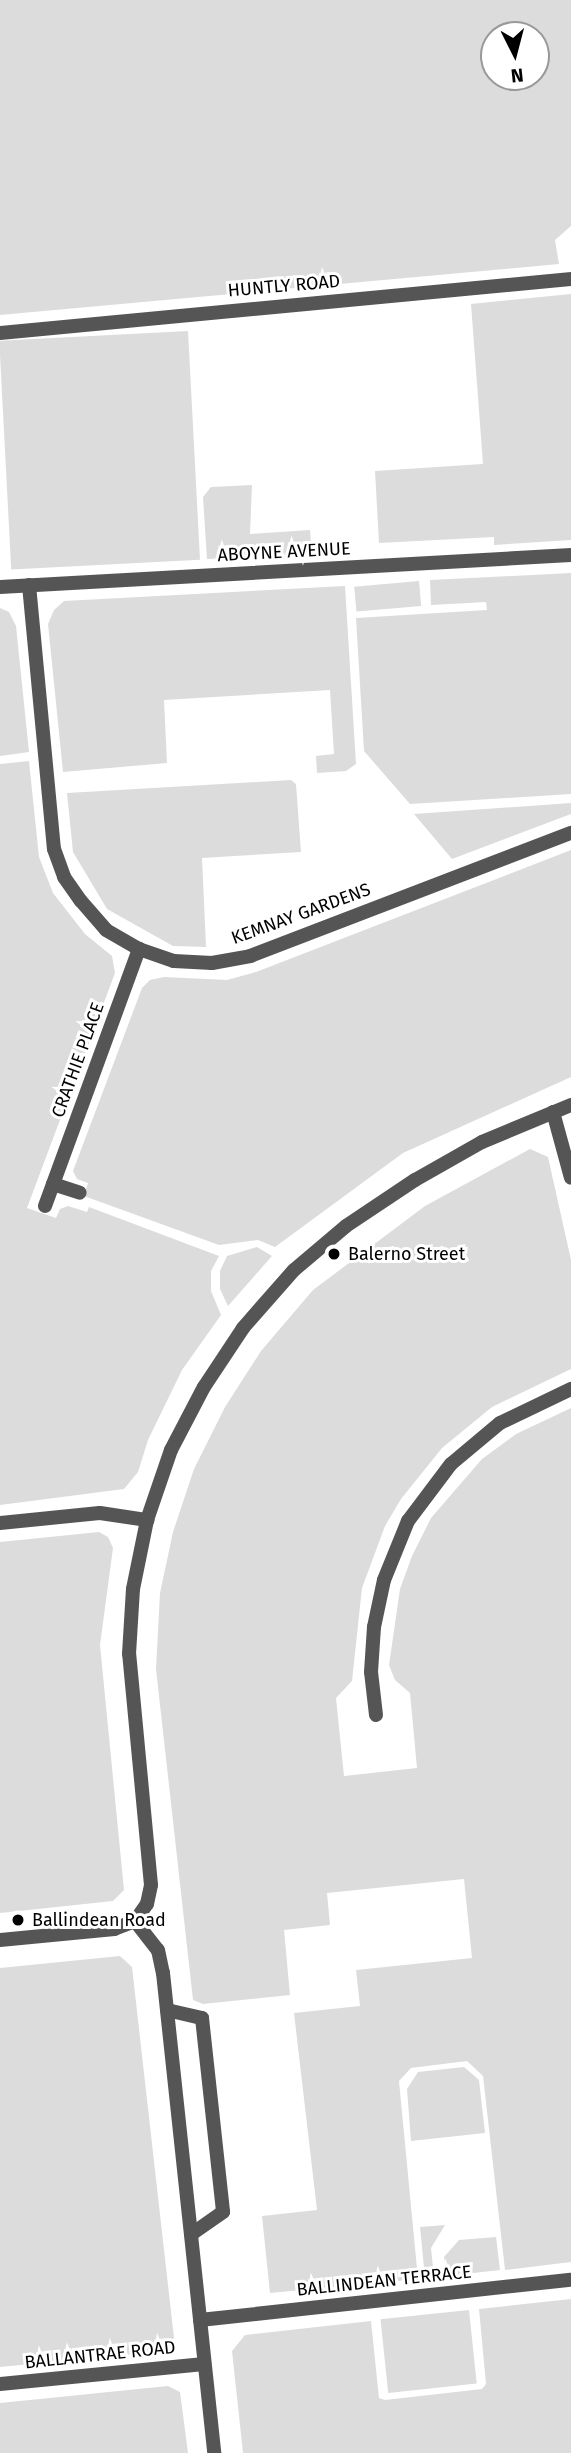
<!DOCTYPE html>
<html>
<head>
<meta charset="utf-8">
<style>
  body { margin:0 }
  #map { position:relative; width:571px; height:2453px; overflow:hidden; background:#fff; font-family:"Fira Sans",sans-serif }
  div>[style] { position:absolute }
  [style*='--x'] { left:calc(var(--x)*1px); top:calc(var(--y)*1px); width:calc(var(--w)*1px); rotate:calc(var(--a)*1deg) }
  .green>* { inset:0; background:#dcdcdc; transform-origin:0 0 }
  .minor>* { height:14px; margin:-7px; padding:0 7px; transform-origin:7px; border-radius:7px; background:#555 }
  .tertiary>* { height:14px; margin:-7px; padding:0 7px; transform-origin:7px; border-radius:7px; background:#555 }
  .dots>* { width:19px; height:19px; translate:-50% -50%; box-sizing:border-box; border:4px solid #fff; border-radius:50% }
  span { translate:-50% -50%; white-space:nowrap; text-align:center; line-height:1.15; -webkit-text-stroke:6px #fff; paint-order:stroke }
  .street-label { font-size:18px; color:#000 }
  .poi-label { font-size:18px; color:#000 }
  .left { translate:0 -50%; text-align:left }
  .north { position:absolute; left:480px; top:21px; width:70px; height:70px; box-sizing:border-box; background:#fff; border:2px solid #999; border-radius:50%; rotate:174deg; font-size:19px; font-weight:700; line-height:28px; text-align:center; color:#000 }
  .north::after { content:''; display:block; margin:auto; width:24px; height:32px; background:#000; clip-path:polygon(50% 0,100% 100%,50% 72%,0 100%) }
</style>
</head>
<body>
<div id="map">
  <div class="green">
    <div style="clip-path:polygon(evenodd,0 0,571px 0,571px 226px,555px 240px,559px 264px,0 315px,0 0,494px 35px,536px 35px,536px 77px,494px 77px,494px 35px)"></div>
    <div style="clip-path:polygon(571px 294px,571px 540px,494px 545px,494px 537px,379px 543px,375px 471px,483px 464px,471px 304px)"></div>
    <div style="left:188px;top:331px;width:229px;height:189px;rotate:87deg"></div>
    <div style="clip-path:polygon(252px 485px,250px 534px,310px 530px,312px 554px,207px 559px,203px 497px,211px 487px)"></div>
    <div style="clip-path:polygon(571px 573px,571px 794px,410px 804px,364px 751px,356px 618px,487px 610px,486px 602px,431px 605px,430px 580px)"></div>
    <div style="left:419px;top:581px;width:25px;height:65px;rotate:85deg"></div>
    <div style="clip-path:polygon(345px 586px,356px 764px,346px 771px,317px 773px,316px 756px,334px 754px,330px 690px,164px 700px,167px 763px,63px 772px,48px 624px,54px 610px,64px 601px)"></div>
    <div style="clip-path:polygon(0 608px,9px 612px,16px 626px,29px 752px,0 756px)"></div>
    <div style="clip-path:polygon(29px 761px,39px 857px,53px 893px,85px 934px,112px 956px,115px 973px,27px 1208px,56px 1218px,60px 1209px,68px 1206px,87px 1212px,89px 1207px,219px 1256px,211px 1271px,211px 1291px,221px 1315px,182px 1370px,148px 1440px,138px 1472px,124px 1489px,0 1505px,0 764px)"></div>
    <div style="clip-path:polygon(291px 780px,296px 784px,301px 852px,202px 858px,206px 947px,173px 946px,107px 909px,73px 852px,67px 793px)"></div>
    <div style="clip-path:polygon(571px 803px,571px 814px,452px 859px,414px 814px)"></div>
    <div style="clip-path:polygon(571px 850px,571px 1077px,403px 1153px,275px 1247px,258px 1240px,219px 1245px,84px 1196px,88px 1183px,77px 1179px,73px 1171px,142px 988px,150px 980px,164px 977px,227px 980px,256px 972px)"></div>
    <div style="clip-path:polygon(530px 1149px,548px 1157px,571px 1260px,571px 1369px,492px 1407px,442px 1448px,401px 1499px,385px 1526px,362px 1588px,352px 1681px,336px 1698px,344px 1776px,417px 1768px,410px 1693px,395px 1680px,389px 1665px,400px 1589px,412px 1556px,431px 1518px,482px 1459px,516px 1434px,571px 1408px,571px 2262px,505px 2270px,483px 2076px,467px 2061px,411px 2068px,399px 2081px,418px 2279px,270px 2293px,262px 2216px,317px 2210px,294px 2013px,360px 2006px,356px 1970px,472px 1958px,464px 1879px,327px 1893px,330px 1925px,284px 1930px,290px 1995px,203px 2004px,193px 2000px,156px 1669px,160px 1593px,173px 1532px,194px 1469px,225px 1407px,261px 1351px,313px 1290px,425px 1206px)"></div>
    <div style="clip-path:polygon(257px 1247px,272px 1256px,228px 1306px,220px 1289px,220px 1271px,227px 1256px)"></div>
    <div style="clip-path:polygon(99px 1532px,108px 1537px,113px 1548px,100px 1645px,124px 1890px,113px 1901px,0 1913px,0 1542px)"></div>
    <div style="clip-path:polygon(120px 1956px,132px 1967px,174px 2338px,158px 2352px,0 2367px,0 1968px)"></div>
    <div style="clip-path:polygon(464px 2067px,479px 2080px,485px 2133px,411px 2141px,407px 2089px,418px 2072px)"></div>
    <div style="clip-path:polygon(445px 2225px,431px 2248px,434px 2277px,425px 2278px,420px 2227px)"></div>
    <div style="clip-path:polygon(496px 2237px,500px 2270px,447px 2276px,444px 2257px,459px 2240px)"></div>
    <div style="clip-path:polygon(571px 2299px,571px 2453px,243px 2453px,232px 2351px,245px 2335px,371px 2321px,379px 2398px,385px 2400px,482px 2389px,486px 2384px,479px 2309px)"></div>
    <div style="left:469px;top:2310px;width:74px;height:89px;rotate:84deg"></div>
    <div style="clip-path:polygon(168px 2386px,180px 2392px,188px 2453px,0 2453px,0 2403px)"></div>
  </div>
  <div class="minor">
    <div style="--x:0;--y:333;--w:574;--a:-5.4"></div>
    <div style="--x:29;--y:585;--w:265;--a:84.6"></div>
    <div style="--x:54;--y:849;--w:30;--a:70"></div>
    <div style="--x:64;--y:877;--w:29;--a:55"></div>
    <div style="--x:81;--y:901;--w:38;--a:49"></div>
    <div style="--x:106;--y:930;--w:38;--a:30"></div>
    <div style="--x:139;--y:949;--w:37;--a:19"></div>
    <div style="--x:174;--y:961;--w:38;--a:3"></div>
    <div style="--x:212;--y:963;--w:39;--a:-10"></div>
    <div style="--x:250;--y:956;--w:344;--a:-21"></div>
    <div style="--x:0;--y:587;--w:572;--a:-3.21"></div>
    <div style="--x:553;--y:1112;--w:68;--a:74.7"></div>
    <div style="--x:53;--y:1184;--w:28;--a:18"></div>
    <div style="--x:45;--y:1206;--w:274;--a:-69.9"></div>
    <div style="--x:0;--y:1523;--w:100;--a:-5.7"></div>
    <div style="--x:100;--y:1513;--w:48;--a:8.5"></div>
    <div style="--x:376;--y:1715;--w:43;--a:-96.6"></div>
    <div style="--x:371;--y:1672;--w:45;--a:-86.2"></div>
    <div style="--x:374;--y:1627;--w:48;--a:-78"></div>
    <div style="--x:384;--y:1580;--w:64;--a:-67.9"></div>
    <div style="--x:408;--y:1521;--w:71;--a:-53"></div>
    <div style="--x:451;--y:1464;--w:64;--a:-39.9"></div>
    <div style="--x:500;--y:1423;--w:79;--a:-25.6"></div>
    <div style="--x:167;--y:2010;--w:36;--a:13"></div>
    <div style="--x:202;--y:2018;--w:195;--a:83.8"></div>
    <div style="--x:223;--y:2212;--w:39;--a:145"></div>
    <div style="--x:200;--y:2320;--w:373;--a:-6.2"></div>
    <div style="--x:0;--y:2384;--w:205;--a:-5.6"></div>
  </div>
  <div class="tertiary">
    <div style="--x:135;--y:1921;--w:21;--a:-55"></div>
    <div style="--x:147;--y:1904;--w:19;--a:-78"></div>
    <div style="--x:151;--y:1885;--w:232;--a:-95.4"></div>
    <div style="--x:129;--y:1654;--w:65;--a:-86.5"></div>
    <div style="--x:133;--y:1589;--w:70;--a:-78.5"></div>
    <div style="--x:147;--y:1520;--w:74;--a:-71.1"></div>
    <div style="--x:171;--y:1450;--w:71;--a:-62.4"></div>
    <div style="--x:204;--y:1387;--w:71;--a:-56.5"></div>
    <div style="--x:243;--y:1328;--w:77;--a:-48.7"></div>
    <div style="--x:294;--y:1270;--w:68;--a:-40.2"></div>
    <div style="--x:346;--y:1226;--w:83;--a:-33.7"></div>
    <div style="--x:415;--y:1180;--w:77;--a:-29.6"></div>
    <div style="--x:482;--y:1142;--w:96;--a:-22.6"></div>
    <div style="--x:135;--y:1921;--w:37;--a:52"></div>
    <div style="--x:158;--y:1950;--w:24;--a:78"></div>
    <div style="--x:163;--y:1973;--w:483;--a:83.9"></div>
    <div style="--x:0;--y:1940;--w:115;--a:-5.5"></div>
    <div style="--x:114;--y:1929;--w:22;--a:-21"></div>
  </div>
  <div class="dots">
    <div style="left:334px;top:1254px;background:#000"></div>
    <div style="left:18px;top:1920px;background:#000"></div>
  </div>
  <div class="street-label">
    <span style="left:284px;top:286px;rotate:-5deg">HUNTLY ROAD</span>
    <span style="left:284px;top:552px;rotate:-3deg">ABOYNE AVENUE</span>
    <span style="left:301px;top:914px;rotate:-20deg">KEMNAY GARDENS</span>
    <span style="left:78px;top:1060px;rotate:-70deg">CRATHIE PLACE</span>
    <span style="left:384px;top:2281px;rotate:-6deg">BALLINDEAN TERRACE</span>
    <span style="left:100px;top:2355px;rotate:-6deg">BALLANTRAE ROAD</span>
  </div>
  <div class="poi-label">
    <span class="left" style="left:348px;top:1254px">Balerno Street</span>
    <span class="left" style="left:32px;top:1920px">Ballindean Road</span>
  </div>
  <div class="north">N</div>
</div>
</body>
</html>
